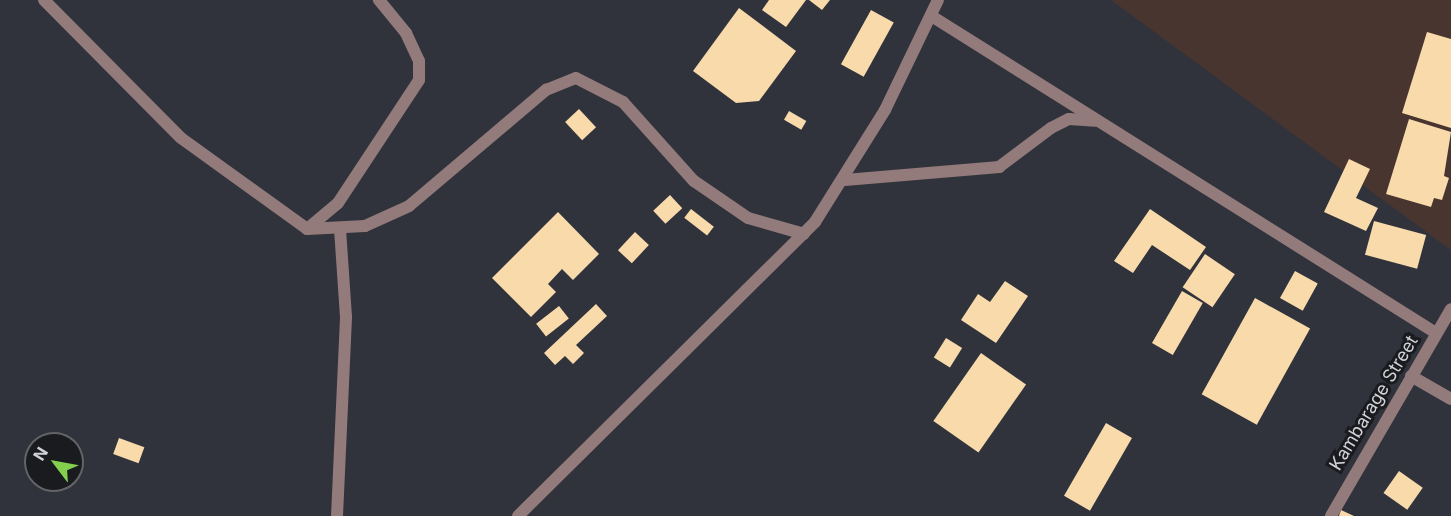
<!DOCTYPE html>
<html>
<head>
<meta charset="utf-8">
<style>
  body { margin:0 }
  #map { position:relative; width:1451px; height:516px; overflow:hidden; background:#30333b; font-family:Inter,sans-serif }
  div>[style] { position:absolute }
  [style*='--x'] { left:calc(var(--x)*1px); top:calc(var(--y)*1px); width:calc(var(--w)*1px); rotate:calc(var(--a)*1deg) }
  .education>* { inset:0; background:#493530 }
  .building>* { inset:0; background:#f8daab; transform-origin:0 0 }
  .minor>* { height:12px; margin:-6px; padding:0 6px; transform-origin:6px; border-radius:6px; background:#937a7b }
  span { translate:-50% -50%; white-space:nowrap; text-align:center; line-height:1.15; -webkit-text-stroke:6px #1a1b1e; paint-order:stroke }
  .street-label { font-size:18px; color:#d0d2d7 }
  .north { position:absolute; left:24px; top:432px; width:60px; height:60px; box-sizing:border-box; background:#1a1b1e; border:2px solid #636468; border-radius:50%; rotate:302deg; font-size:16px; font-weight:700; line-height:24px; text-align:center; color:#d0d2d7 }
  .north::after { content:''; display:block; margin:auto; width:21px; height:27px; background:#83d04e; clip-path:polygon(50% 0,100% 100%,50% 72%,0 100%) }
</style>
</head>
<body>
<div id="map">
  <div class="education">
    <div style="clip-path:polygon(1111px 0,1451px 0,1451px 250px)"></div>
  </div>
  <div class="building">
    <div style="clip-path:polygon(769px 0,806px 0,786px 27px,762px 10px)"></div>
    <div style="clip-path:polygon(809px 0,830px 0,822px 10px)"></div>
    <div style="clip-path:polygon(739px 8px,796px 51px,759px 101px,736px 103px,693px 71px)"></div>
    <div style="left:871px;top:10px;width:26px;height:62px;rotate:29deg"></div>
    <div style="clip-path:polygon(1427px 32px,1451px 39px,1451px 128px,1402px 113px)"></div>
    <div style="left:579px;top:109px;width:25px;height:19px;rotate:47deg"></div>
    <div style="left:789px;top:111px;width:20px;height:10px;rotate:30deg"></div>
    <div style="clip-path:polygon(1409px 119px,1451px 132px,1444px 176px,1449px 178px,1442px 200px,1434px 198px,1431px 207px,1386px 194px)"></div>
    <div style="clip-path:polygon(1349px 159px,1370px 169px,1356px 198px,1378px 208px,1366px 231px,1324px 212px)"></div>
    <div style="left:670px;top:195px;width:18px;height:23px;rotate:47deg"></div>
    <div style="left:691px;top:209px;width:29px;height:11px;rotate:38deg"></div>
    <div style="clip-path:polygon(1150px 209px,1206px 247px,1190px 270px,1152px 245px,1133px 273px,1114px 261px)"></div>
    <div style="clip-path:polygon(558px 212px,599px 254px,573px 280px,562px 269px,548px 284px,556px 292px,531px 317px,492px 278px)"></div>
    <div style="left:1374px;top:221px;width:54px;height:35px;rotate:15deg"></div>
    <div style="left:635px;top:232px;width:19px;height:25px;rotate:43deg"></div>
    <div style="left:1205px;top:254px;width:36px;height:40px;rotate:34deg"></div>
    <div style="left:1295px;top:271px;width:26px;height:31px;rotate:29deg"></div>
    <div style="clip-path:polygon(1005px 281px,1028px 296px,996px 343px,961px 320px,978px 294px,990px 302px)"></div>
    <div style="left:1182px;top:291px;width:24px;height:60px;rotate:30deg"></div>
    <div style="left:1255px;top:298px;width:63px;height:110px;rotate:29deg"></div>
    <div style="clip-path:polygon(596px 304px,607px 316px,576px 345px,584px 353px,573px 364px,565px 356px,555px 365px,544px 353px)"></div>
    <div style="left:559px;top:306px;width:16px;height:29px;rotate:52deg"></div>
    <div style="left:946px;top:338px;width:19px;height:23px;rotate:32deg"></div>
    <div style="left:981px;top:353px;width:55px;height:83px;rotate:35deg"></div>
    <div style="left:1106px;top:423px;width:30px;height:84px;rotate:30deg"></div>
    <div style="left:119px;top:438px;width:27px;height:17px;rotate:20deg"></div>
    <div style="left:1399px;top:471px;width:29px;height:27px;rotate:35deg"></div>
    <div style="clip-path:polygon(1341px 510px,1354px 516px,1339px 516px)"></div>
  </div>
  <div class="minor">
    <div style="--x:44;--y:0;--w:194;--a:45.2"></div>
    <div style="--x:181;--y:138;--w:155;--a:35.8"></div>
    <div style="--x:307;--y:229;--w:58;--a:-3"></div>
    <div style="--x:365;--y:226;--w:48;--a:-24.4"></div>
    <div style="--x:409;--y:206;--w:180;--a:-40.3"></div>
    <div style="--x:546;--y:90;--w:32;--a:-22"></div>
    <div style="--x:576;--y:78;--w:53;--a:27.1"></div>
    <div style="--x:623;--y:102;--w:106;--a:48.1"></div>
    <div style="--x:694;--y:181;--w:65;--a:34.4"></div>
    <div style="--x:748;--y:218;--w:58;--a:15.9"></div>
    <div style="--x:933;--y:17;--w:594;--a:32.14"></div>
    <div style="--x:845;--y:180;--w:155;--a:-4.8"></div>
    <div style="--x:999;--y:167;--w:65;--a:-36.9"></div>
    <div style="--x:1051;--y:128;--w:20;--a:-27"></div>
    <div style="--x:1069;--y:119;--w:26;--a:4"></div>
    <div style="--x:307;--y:229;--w:40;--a:-40"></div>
    <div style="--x:338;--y:203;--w:147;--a:-56.6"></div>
    <div style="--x:419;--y:80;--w:19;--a:-90"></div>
    <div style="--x:419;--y:61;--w:31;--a:-115"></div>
    <div style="--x:406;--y:33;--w:43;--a:-129.3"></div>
    <div style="--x:1411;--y:376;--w:46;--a:29.9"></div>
    <div style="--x:337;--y:516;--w:199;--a:-87.4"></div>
    <div style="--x:346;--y:317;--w:87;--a:-93.9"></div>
    <div style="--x:518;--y:516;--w:418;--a:-44.7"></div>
    <div style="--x:815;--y:222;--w:132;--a:-58"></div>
    <div style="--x:885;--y:110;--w:122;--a:-64.3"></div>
    <div style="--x:1331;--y:516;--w:239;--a:-59.9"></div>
  </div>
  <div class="street-label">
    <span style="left:1374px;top:403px;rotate:-59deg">Kambarage Street</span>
  </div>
  <div class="north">N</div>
</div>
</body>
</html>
